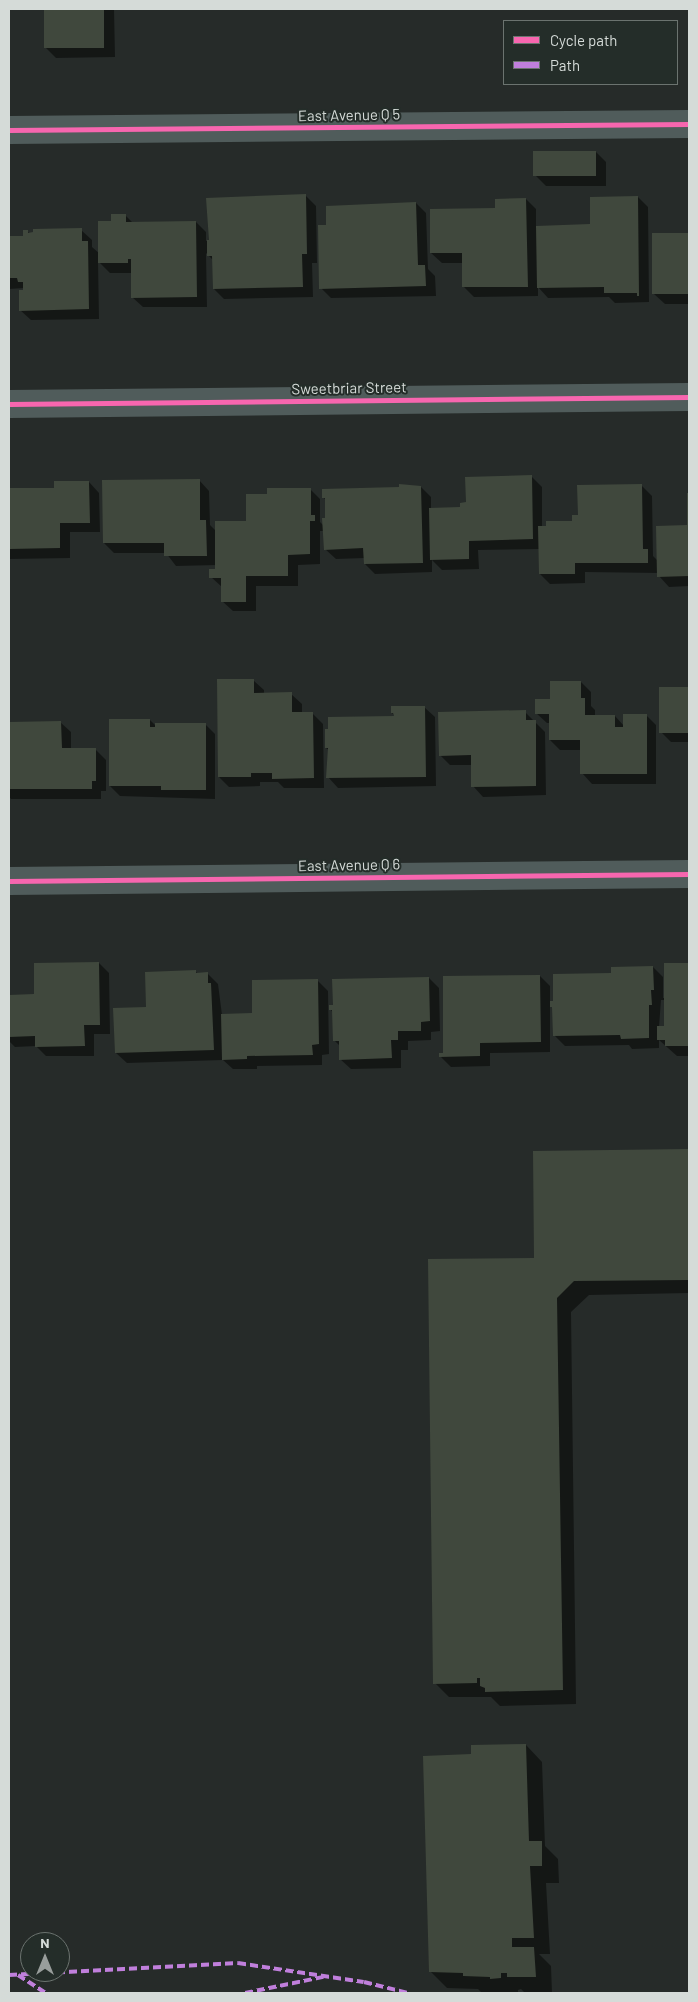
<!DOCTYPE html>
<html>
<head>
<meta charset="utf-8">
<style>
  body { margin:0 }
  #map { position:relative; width:698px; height:2002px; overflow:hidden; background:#262b29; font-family:Barlow,sans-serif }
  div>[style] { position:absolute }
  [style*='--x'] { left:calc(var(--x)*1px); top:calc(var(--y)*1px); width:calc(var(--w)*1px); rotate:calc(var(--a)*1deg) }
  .shadow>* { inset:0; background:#0007 }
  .building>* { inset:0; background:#40483d; transform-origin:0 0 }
  .minor>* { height:28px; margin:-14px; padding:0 14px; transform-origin:14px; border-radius:14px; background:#505c5b }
  .quiet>* { height:4px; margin-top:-2px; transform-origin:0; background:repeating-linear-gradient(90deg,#c07fdc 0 8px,transparent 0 12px) }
  .cycleway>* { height:5px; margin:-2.5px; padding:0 2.5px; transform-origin:2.5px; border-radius:2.5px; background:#f766af }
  span { translate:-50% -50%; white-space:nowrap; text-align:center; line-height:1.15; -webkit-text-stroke:4px #242d29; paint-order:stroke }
  .street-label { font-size:15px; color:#d5dbd8 }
  .frame { position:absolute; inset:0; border:10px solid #d5dbd8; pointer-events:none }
  .legend { position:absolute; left:503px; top:20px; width:175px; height:65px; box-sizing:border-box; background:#242d29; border:1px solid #6b736f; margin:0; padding:6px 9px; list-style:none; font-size:15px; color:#d5dbd8 }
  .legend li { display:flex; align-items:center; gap:10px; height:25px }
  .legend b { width:25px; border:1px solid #6b736f }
  .north { position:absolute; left:20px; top:1932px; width:50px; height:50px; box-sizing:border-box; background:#242d29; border:1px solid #6b736f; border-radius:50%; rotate:0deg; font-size:14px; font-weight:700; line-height:20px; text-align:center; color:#d5dbd8 }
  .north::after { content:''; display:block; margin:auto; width:18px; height:22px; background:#989d9b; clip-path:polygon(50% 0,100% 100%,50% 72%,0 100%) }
</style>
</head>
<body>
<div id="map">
  <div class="shadow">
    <div style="clip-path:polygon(46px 9px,114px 9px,115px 57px,56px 58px,46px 48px)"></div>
    <div style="clip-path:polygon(596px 152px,606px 162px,606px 186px,546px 186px,535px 175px)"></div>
    <div style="clip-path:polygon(305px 195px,316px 206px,317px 263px,312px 263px,313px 297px,224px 299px,214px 289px,213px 260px,206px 253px,207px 307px,143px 307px,132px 297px,132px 273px,110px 273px,98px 261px,99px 319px,31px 320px,20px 310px,24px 288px,9px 289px,9px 238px,25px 237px,27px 231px,30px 234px,81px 230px,92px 240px,92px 247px,100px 254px,113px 223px,125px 215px,133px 223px,196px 222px,206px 232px,206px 241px,211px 241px)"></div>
    <div style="clip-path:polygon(638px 197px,648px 207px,649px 302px,615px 303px,609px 297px,548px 298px,538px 287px,538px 296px,474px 297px,464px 287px,463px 263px,442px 263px,431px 253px,496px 210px,526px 199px,536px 209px,536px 227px,592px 225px)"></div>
    <div style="clip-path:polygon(416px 203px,426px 213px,428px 269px,435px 276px,436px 296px,331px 298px,321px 288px,328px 226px)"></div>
    <div style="clip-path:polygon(689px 234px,689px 304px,665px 304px,654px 294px,653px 235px)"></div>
    <div style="clip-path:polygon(532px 477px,542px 487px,542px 527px,573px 522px,579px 516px,642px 486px,652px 496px,653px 556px,658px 561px,689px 526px,689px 495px,689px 586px,669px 587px,659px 576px,659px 573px,585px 572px,585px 583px,550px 584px,540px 574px,540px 549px,478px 550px,479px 569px,442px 570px,432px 560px,432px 572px,375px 574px,365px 564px,365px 558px,336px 559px,325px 549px,324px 531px,320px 531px,320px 564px,298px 565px,298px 586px,256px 586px,256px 611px,233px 611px,222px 601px,222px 587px,211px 577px,217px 570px,217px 565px,176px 566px,166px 553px,114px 553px,104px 543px,199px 480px,209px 491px,210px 525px,217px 532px,248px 523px,269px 495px,310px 489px,320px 499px,320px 522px,324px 526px,326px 519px,326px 500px,323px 497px,421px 487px,431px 497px,431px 509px,461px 508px)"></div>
    <div style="clip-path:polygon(89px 482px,99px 493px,100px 532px,70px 532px,70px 558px,9px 559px,9px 489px,55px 489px)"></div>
    <div style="clip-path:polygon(253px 680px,264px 690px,264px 694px,291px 694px,302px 704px,302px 714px,313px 714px,323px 724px,324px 788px,284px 788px,278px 782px,260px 782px,260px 786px,229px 787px,219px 777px)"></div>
    <div style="clip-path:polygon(581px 682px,591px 692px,591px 706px,595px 710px,595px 716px,615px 716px,624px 726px,646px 715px,656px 725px,656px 784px,592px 784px,582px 773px,582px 750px,560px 750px,550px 740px,550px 723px,547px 723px,536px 713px,551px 701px)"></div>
    <div style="clip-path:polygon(660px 688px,689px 688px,689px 742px,671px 742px,661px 732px)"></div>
    <div style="clip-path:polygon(424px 707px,435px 717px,436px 786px,338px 788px,328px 777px,329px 750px,326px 748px,395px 716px,392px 713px)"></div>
    <div style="clip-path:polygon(525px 712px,545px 732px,546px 795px,483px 797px,473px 786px,472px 765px,450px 765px,440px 755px)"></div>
    <div style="clip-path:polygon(150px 720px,157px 727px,205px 724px,215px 734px,215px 799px,120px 796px,110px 786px)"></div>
    <div style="clip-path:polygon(60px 722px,71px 732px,71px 749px,95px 749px,106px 760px,106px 791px,101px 791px,101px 799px,11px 799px,9px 797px,9px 723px)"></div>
    <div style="clip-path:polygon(99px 963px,109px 973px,110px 1034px,94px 1034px,94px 1056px,46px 1056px,36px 1046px,15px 1047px,9px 1041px,9px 996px,35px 995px)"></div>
    <div style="clip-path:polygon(evenodd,666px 964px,689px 964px,689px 1056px,677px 1056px,659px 1040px,659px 1048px,632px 1049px,629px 1045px,565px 1046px,555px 1036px,554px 1009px,550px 1005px,550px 1052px,490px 1053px,490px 1066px,451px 1067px,441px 1057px,540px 976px,550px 986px,550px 1002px,555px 1002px,613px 974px,653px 967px,663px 977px,663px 998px,666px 998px,666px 964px,661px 1000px,666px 1000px,666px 1027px,659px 1027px,661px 1000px)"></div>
    <div style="clip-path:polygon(196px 972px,198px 974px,208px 974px,218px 984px,222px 1015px,254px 1014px,318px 981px,328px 991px,329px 1054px,322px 1055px,322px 1065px,257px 1066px,257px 1069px,233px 1069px,223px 1060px,127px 1063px,116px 1053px,147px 1008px)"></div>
    <div style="clip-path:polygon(429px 978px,439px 988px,440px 1031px,431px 1032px,431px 1040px,408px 1041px,408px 1050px,401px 1050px,401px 1068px,351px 1069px,340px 1059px,340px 1046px,334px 1040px,333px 1013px,331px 1010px)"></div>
    <div style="clip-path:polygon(689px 1150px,689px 1293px,589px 1295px,571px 1312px,576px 1704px,500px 1706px,491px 1697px,449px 1697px,435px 1683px,535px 1259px,534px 1152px)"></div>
    <div style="clip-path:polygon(526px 1745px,542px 1762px,545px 1846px,558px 1859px,559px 1883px,546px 1883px,550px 1954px,539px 1954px,551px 1966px,552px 1993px,525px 1993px,521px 1989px,518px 1990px,518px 1993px,501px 1993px,481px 1992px,478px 1989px,447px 1988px,430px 1971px,472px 1755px)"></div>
  </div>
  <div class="building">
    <div style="left:44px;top:9px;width:60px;height:39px"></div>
    <div style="left:533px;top:151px;width:63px;height:25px"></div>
    <div style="clip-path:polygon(306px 194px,307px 254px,302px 254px,303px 287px,213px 289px,212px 256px,207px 256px,207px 240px,209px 240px,206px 198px)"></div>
    <div style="clip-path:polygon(638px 196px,639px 296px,637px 296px,637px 293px,604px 293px,604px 287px,537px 288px,536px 226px,590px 224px,590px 197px)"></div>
    <div style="clip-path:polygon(526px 198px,528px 287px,462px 287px,462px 253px,430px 253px,430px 209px,495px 208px,495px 199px)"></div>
    <div style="clip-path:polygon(416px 202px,418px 265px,425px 265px,426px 286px,319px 289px,318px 225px,326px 225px,326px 206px)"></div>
    <div style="clip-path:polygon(111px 214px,126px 214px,126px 222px,196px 221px,197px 297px,131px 298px,131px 259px,128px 259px,128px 263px,98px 263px,98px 221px,111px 221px)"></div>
    <div style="clip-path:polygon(82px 228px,82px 241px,88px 241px,89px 309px,19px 311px,19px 290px,23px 290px,23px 282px,18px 282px,17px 278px,9px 278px,9px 236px,23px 236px,23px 230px,28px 230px,28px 233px,33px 232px,33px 229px)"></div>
    <div style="left:689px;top:233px;width:61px;height:37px;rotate:90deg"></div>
    <div style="clip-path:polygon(532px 475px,533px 539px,469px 541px,469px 559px,430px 560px,429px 508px,460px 507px,460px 503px,466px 502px,465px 477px)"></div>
    <div style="clip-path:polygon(200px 479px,200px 520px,206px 520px,207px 556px,164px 556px,164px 543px,103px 543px,102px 480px)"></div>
    <div style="clip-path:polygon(54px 481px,89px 481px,90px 523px,60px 523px,60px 548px,9px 549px,9px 488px,54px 488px)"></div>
    <div style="clip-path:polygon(399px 484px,421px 486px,423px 563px,364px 564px,363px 548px,324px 550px,322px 518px,325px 518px,325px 498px,322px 498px,322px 489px,399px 487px)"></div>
    <div style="clip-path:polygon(642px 484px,643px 549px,648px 549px,648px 563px,575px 563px,575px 574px,539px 574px,538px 526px,546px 526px,546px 521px,572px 521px,572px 515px,578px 515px,577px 485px)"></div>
    <div style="clip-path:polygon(267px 488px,311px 488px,311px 515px,315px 515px,315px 521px,310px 521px,310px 554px,288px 555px,288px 576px,246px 576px,246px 602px,221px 602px,221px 578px,209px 578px,209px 569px,215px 569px,215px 521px,246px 521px,246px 494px,267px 494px)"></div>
    <div style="clip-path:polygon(687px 493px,689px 493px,689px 576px,657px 577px,656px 526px,687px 525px)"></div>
    <div style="clip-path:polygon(217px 679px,254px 679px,254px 693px,292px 692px,292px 712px,313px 712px,314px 778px,272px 779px,272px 773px,251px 773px,251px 777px,218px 777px)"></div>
    <div style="clip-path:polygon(550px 681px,581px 681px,581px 698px,585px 698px,585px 715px,615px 715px,615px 727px,623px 727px,623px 714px,647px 714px,647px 774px,580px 774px,580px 740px,549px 740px,549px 714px,535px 714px,535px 699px,550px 699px)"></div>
    <div style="left:659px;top:687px;width:30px;height:46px"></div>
    <div style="clip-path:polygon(391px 706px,425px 706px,426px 777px,326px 778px,328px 748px,325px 748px,325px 729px,328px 729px,328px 717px,394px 716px,393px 713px,391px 713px)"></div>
    <div style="clip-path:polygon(526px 710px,526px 720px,536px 720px,536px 786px,471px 787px,471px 755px,439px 756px,438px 712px)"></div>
    <div style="clip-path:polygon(109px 719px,150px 719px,150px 727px,155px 727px,155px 723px,206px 723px,206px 790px,161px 790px,161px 786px,109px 786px)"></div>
    <div style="clip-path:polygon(61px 721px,62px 748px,96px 748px,96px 781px,92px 781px,92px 789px,9px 789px,9px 722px)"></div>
    <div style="clip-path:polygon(99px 962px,100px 1025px,84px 1025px,85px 1046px,35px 1047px,35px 1036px,9px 1037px,9px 995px,34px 994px,34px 963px)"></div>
    <div style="clip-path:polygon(664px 963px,689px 963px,689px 1046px,665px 1046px,665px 1040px,657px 1040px,657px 1026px,664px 1026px)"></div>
    <div style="clip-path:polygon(653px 966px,654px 990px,651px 990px,652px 1005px,649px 1005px,649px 1038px,621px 1039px,620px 1035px,553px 1036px,552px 1007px,550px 1007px,550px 1001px,553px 1001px,553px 974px,611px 973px,611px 967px)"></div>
    <div style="clip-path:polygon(196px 970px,196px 973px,208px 972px,208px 983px,211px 983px,214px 1050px,115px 1053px,113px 1008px,146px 1007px,145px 972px)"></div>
    <div style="clip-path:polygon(540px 975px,541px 1042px,480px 1043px,480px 1056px,439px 1057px,439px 1053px,443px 1053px,443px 976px)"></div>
    <div style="clip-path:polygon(429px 977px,430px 1021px,421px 1022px,421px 1031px,398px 1031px,398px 1040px,391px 1040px,392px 1058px,339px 1060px,339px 1041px,333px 1041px,332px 1010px,329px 1010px,329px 1005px,333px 1005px,332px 979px)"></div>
    <div style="clip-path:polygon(318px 979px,319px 1044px,312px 1045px,313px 1055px,247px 1056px,247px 1059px,222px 1060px,221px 1014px,252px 1013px,252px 980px)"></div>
    <div style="clip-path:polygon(689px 1149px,689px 1280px,574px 1281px,557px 1298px,563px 1690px,485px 1692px,485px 1688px,480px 1686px,480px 1678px,477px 1678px,477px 1683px,433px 1684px,428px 1259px,534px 1258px,533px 1151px)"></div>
    <div style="clip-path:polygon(526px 1744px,529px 1841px,542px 1841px,542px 1866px,530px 1866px,534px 1938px,512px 1938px,512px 1947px,534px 1947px,536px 1977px,507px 1977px,507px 1973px,501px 1973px,501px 1978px,490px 1979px,490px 1977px,463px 1976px,463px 1973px,429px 1972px,423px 1756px,471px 1754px,471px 1745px)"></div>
  </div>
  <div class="minor">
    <div style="--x:9;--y:130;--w:680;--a:-0.51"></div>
    <div style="--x:9;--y:404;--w:680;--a:-0.59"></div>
    <div style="--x:9;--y:881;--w:680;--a:-0.59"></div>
  </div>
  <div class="quiet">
    <div style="--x:9;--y:1975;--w:229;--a:-3"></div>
    <div style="--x:238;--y:1963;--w:127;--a:8.6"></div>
    <div style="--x:364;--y:1982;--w:45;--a:14"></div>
    <div style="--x:18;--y:1975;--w:33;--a:33"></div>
    <div style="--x:245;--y:1993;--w:80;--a:-11.6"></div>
  </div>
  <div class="cycleway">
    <div style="--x:9;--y:130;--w:680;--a:-0.51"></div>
    <div style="--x:9;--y:404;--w:680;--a:-0.59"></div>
    <div style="--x:9;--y:881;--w:680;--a:-0.59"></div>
  </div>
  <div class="street-label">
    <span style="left:349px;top:115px;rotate:-1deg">East Avenue Q 5</span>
    <span style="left:349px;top:388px;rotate:-1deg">Sweetbriar Street</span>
    <span style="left:349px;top:865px;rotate:-1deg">East Avenue Q 6</span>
  </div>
  <div class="frame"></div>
  <ul class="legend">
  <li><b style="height:6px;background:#f766af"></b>Cycle path</li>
  <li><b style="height:6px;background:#c07fdc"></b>Path</li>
  </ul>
  <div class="north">N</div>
</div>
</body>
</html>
